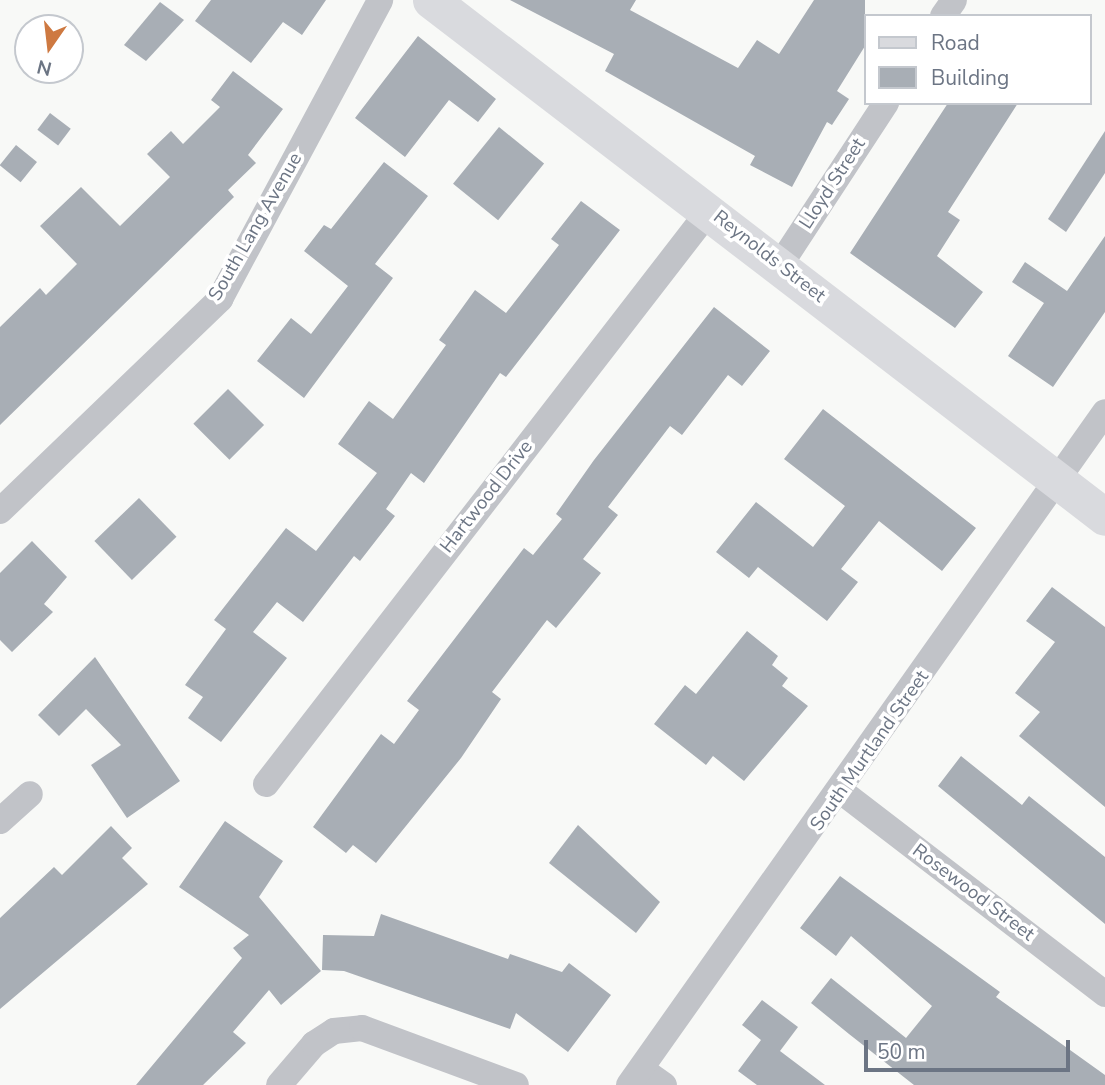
<!DOCTYPE html>
<html>
<head>
<meta charset="utf-8">
<style>
  body { margin:0 }
  #map { position:relative; width:1105px; height:1085px; overflow:hidden; background:#f8f9f7; font-family:"Nunito Sans",sans-serif }
  div>[style] { position:absolute }
  [style*='--x'] { left:calc(var(--x)*1px); top:calc(var(--y)*1px); width:calc(var(--w)*1px); rotate:calc(var(--a)*1deg) }
  .building>* { inset:0; background:#a8aeb5; transform-origin:0 0 }
  .street>* { height:26px; margin:-13px; padding:0 13px; transform-origin:13px; border-radius:13px; background:#c1c3c8 }
  .secondary>* { height:37px; margin:-18.5px; padding:0 18.5px; transform-origin:18.5px; border-radius:18.5px; background:#d9dade }
  span { translate:-50% -50%; white-space:nowrap; text-align:center; line-height:1.15; -webkit-text-stroke:7px #fff; paint-order:stroke }
  .street-label { font-size:19px; color:#6c7584 }
  .legend { position:absolute; left:864px; top:14px; width:228px; height:91px; box-sizing:border-box; background:#fff; border:2px solid #c4c8ce; margin:0; padding:9px 12px; list-style:none; font-size:21px; color:#6c7584 }
  .legend li { display:flex; align-items:center; gap:14px; height:35px }
  .legend b { width:35px; border:2px solid #c4c8ce }
  .north { position:absolute; left:14px; top:14px; width:70px; height:70px; box-sizing:border-box; background:#fff; border:2px solid #c4c8ce; border-radius:50%; rotate:194deg; font-size:19px; font-weight:700; line-height:28px; text-align:center; color:#6c7584 }
  .north::after { content:''; display:block; margin:auto; width:24px; height:32px; background:#ce7941; clip-path:polygon(50% 0,100% 100%,50% 72%,0 100%) }
  .scale { position:absolute; left:864px; top:1040px; width:206px; height:32px; box-sizing:border-box; border:4px solid #6c7584; border-top:0; padding-left:9px; font-size:21px; line-height:24px; white-space:nowrap; color:#6c7584; -webkit-text-stroke:5px #fff; paint-order:stroke }
</style>
</head>
<body>
<div id="map">
  <div class="building">
    <div style="clip-path:polygon(211px 0,326px 0,302px 35px,283px 22px,251px 63px,195px 21px)"></div>
    <div style="clip-path:polygon(510px 0,636px 0,630px 10px,738px 68px,757px 40px,779px 54px,814px 0,865px 0,865px 46px,837px 91px,849px 99px,832px 125px,827px 122px,792px 187px,750px 165px,755px 156px,605px 71px,614px 54px)"></div>
    <div style="clip-path:polygon(160px 2px,184px 20px,146px 61px,124px 45px)"></div>
    <div style="clip-path:polygon(418px 36px,496px 99px,478px 122px,449px 100px,405px 157px,355px 118px)"></div>
    <div style="clip-path:polygon(233px 71px,283px 109px,248px 155px,256px 163px,228px 190px,234px 197px,0 425px,0 327px,40px 288px,46px 295px,77px 264px,40px 226px,81px 187px,120px 226px,170px 177px,147px 154px,171px 131px,183px 144px,220px 107px,211px 100px)"></div>
    <div style="clip-path:polygon(948px 103px,1018px 103px,948px 212px,960px 220px,937px 256px,983px 292px,955px 328px,850px 253px)"></div>
    <div style="left:50px;top:113px;width:26px;height:21px;rotate:37deg"></div>
    <div style="left:499px;top:127px;width:58px;height:73px;rotate:39deg"></div>
    <div style="clip-path:polygon(1105px 131px,1105px 173px,1066px 232px,1048px 219px)"></div>
    <div style="left:16px;top:145px;width:27px;height:26px;rotate:39deg"></div>
    <div style="clip-path:polygon(384px 162px,428px 196px,375px 264px,393px 278px,304px 398px,257px 361px,291px 318px,311px 334px,348px 286px,304px 251px,324px 225px,331px 229px)"></div>
    <div style="clip-path:polygon(581px 201px,620px 230px,506px 377px,500px 373px,424px 483px,411px 473px,386px 509px,395px 516px,360px 561px,354px 556px,303px 622px,277px 602px,253px 632px,287px 658px,221px 742px,188px 718px,203px 697px,185px 685px,226px 629px,214px 620px,286px 528px,316px 551px,377px 473px,338px 444px,369px 401px,393px 419px,446px 345px,439px 340px,475px 290px,506px 313px,559px 245px,551px 239px)"></div>
    <div style="clip-path:polygon(1105px 236px,1105px 312px,1053px 387px,1008px 356px,1044px 303px,1012px 282px,1025px 262px,1067px 291px)"></div>
    <div style="clip-path:polygon(714px 307px,770px 351px,742px 386px,728px 375px,682px 435px,670px 426px,608px 507px,618px 515px,583px 559px,601px 573px,556px 628px,547px 620px,492px 692px,501px 699px,461px 758px,376px 863px,353px 845px,346px 853px,313px 827px,381px 734px,394px 744px,419px 710px,407px 701px,524px 548px,533px 555px,562px 519px,556px 514px,594px 460px)"></div>
    <div style="left:228px;top:389px;width:51px;height:49px;rotate:45deg"></div>
    <div style="clip-path:polygon(823px 409px,976px 528px,942px 571px,879px 521px,841px 569px,858px 582px,827px 621px,758px 567px,749px 578px,716px 552px,756px 502px,813px 547px,845px 506px,784px 459px)"></div>
    <div style="left:139px;top:498px;width:54px;height:62px;rotate:46deg"></div>
    <div style="clip-path:polygon(32px 541px,67px 577px,44px 604px,53px 612px,12px 652px,0 640px,0 573px)"></div>
    <div style="clip-path:polygon(1052px 587px,1105px 627px,1105px 807px,1019px 736px,1040px 712px,1015px 693px,1055px 642px,1026px 621px)"></div>
    <div style="clip-path:polygon(747px 631px,778px 656px,772px 665px,788px 678px,782px 686px,808px 706px,744px 781px,713px 756px,706px 765px,654px 724px,685px 685px,696px 694px)"></div>
    <div style="clip-path:polygon(95px 657px,180px 781px,127px 818px,91px 765px,121px 745px,86px 709px,59px 736px,38px 715px)"></div>
    <div style="clip-path:polygon(961px 756px,1022px 805px,1029px 796px,1105px 857px,1105px 924px,938px 786px)"></div>
    <div style="clip-path:polygon(225px 821px,283px 861px,259px 897px,321px 971px,281px 1005px,269px 990px,233px 1032px,246px 1043px,203px 1085px,136px 1085px,242px 958px,233px 948px,249px 935px,179px 887px)"></div>
    <div style="clip-path:polygon(578px 825px,660px 902px,636px 933px,549px 863px)"></div>
    <div style="clip-path:polygon(111px 826px,132px 848px,122px 858px,148px 884px,0 1009px,0 918px,54px 867px,62px 875px)"></div>
    <div style="clip-path:polygon(840px 876px,1000px 992px,996px 997px,1105px 1075px,1105px 1085px,914px 1085px,849px 1034px,811px 1003px,831px 978px,906px 1038px,932px 1006px,851px 936px,836px 956px,800px 928px)"></div>
    <div style="clip-path:polygon(381px 914px,508px 959px,510px 954px,562px 972px,569px 963px,611px 995px,568px 1052px,516px 1013px,510px 1029px,344px 971px,322px 970px,323px 935px,374px 936px)"></div>
    <div style="clip-path:polygon(762px 1000px,798px 1027px,780px 1051px,825px 1085px,757px 1085px,738px 1071px,761px 1040px,742px 1025px)"></div>
  </div>
  <div class="street">
    <div style="--x:943;--y:16;--w:19;--a:-55"></div>
    <div style="--x:780;--y:265;--w:194;--a:-56.8"></div>
    <div style="--x:0;--y:511;--w:306;--a:-43.9"></div>
    <div style="--x:220;--y:299;--w:339;--a:-61.8"></div>
    <div style="--x:266;--y:784;--w:724;--a:-52.29"></div>
    <div style="--x:842;--y:792;--w:332;--a:37.5"></div>
    <div style="--x:0;--y:821;--w:40;--a:-42"></div>
    <div style="--x:641;--y:1069;--w:28;--a:35"></div>
    <div style="--x:279;--y:1085;--w:54;--a:-49.5"></div>
    <div style="--x:314;--y:1044;--w:24;--a:-33"></div>
    <div style="--x:334;--y:1031;--w:28;--a:-6"></div>
    <div style="--x:362;--y:1028;--w:164;--a:20.3"></div>
    <div style="--x:629;--y:1085;--w:824;--a:-54.73"></div>
  </div>
  <div class="secondary">
    <div style="--x:431;--y:0;--w:849;--a:37.49"></div>
  </div>
  <div class="street-label">
    <span style="left:833px;top:184px;rotate:-57deg">Lloyd Street</span>
    <span style="left:256px;top:227px;rotate:-60deg">South Lang Avenue</span>
    <span style="left:769px;top:257px;rotate:38deg">Reynolds Street</span>
    <span style="left:487px;top:497px;rotate:-52deg">Hartwood Drive</span>
    <span style="left:870px;top:751px;rotate:-55deg">South Murtland Street</span>
    <span style="left:973px;top:893px;rotate:37deg">Rosewood Street</span>
  </div>
  <ul class="legend">
  <li><b style="height:9px;background:#d9dade"></b>Road</li>
  <li><b style="height:19px;background:#a8aeb5"></b>Building</li>
  </ul>
  <div class="north">N</div>
  <div class="scale">50 m</div>
</div>
</body>
</html>
